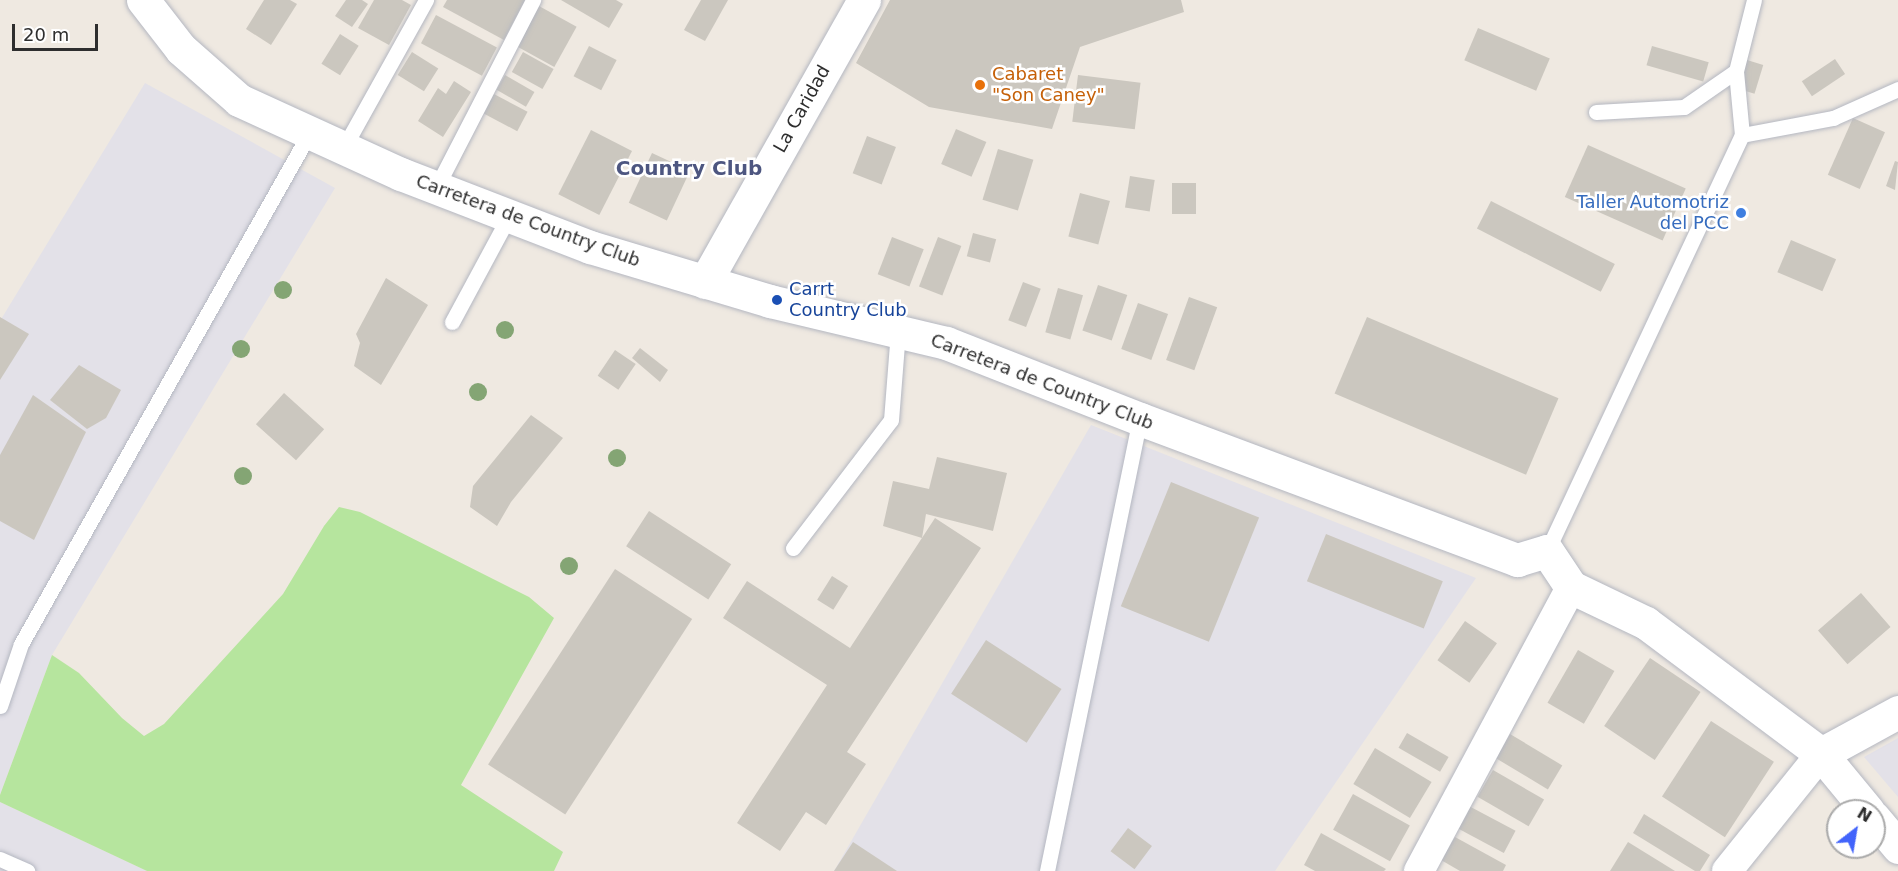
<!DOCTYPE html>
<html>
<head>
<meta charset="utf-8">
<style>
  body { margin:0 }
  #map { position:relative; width:1898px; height:871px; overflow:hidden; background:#efe9e1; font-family:"DejaVu Sans",sans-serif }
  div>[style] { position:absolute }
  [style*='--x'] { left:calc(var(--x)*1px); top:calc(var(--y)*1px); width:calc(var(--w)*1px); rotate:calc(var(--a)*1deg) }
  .industrial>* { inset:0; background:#e3e1e8 }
  .green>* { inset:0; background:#b6e59e }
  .building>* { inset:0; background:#cbc7bf; transform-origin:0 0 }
  .roads { filter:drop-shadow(0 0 2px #b4b7c1) drop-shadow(0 0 2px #b4b7c1) }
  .lane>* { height:15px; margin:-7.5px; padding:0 7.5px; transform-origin:7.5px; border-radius:7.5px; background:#fff }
  .street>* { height:30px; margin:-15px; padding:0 15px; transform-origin:15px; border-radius:15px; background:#fff }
  .secondary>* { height:33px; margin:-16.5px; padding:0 16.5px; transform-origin:16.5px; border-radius:16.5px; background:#fff }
  .trees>* { width:18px; height:18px; margin:-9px; border-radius:50%; background:#84a574 }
  .dots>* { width:16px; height:16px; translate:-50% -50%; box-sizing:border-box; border:3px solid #fff; border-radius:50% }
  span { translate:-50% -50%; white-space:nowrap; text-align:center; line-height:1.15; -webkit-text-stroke:5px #fff; paint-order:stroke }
  .food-label { font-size:18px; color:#c56008 }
  .left { translate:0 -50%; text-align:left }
  .street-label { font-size:18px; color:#2e2e2e }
  .shop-label { font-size:18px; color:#366cbe }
  .right { translate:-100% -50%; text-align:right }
  .transit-label { font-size:18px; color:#164399 }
  .neighbourhood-label { font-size:20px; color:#4d5680; font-weight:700 }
  .north { position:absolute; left:1826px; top:799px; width:60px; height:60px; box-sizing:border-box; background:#fff; border:2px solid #ababab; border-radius:50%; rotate:31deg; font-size:16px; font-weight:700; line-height:24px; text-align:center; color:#2e2e2e }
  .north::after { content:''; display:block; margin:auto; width:21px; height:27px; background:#4264fb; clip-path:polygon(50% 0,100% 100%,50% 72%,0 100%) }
  .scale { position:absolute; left:12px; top:24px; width:86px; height:27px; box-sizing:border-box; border:3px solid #2e2e2e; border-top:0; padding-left:8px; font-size:18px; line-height:21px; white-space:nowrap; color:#2e2e2e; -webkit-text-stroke:4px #fff; paint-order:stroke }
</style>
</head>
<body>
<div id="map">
  <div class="industrial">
    <div style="clip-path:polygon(145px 83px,335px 188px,52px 655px,0 795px,0 321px)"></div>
    <div style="clip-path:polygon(1091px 425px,1476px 578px,1275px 871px,834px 871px)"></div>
    <div style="clip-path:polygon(1898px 738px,1898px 797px,1864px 757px)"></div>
    <div style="clip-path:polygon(0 802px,147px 871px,0 871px)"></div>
  </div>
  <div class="green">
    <div style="clip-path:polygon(339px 507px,360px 512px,529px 597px,554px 618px,461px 785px,563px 852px,554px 871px,147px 871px,0 802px,0 795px,52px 655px,79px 673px,122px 718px,144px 736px,164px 724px,283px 594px,324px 526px)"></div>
  </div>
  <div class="building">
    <div style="clip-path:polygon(264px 0,290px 0,297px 4px,271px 45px,246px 29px)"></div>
    <div style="clip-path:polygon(346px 0,362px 0,368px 4px,352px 27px,335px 16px)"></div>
    <div style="clip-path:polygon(374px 0,402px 0,411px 5px,389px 45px,358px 28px)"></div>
    <div style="clip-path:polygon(447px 0,525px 0,504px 40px,443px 7px)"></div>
    <div style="clip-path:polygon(561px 0,616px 0,623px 4px,609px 28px)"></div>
    <div style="clip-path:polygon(701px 0,728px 0,705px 41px,684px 30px)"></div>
    <div style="clip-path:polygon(890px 0,1181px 0,1184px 12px,1080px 47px,1052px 129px,929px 107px,856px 63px)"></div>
    <div style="left:539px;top:6px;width:43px;height:46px;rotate:29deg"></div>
    <div style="left:436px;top:15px;width:69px;height:32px;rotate:28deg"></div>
    <div style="left:1478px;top:28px;width:78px;height:35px;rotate:23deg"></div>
    <div style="left:340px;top:34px;width:22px;height:35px;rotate:32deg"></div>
    <div style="left:589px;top:46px;width:31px;height:34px;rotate:27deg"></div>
    <div style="left:1652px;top:46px;width:59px;height:20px;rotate:16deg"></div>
    <div style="left:412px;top:52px;width:31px;height:27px;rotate:32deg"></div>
    <div style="left:523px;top:52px;width:35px;height:23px;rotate:29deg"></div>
    <div style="left:1835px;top:59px;width:18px;height:40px;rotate:56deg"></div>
    <div style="left:1747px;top:60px;width:17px;height:30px;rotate:17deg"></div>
    <div style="left:505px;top:75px;width:34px;height:17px;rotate:30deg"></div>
    <div style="left:1078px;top:75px;width:63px;height:47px;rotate:7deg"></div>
    <div style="clip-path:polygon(454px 81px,471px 92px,443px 137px,418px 121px,438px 88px,446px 94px)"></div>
    <div style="left:494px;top:94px;width:38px;height:22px;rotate:28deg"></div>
    <div style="left:1853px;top:118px;width:35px;height:62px;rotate:24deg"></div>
    <div style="left:956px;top:129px;width:33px;height:38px;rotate:23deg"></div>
    <div style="left:591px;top:130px;width:46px;height:72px;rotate:27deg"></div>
    <div style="left:867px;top:136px;width:31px;height:40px;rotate:21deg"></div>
    <div style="left:1588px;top:145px;width:107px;height:57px;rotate:24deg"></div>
    <div style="left:998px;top:149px;width:37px;height:53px;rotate:17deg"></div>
    <div style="left:652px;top:153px;width:42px;height:55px;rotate:25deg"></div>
    <div style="clip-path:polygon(1895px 161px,1898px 162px,1895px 190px,1886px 186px)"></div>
    <div style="left:1130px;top:176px;width:25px;height:32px;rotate:9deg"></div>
    <div style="left:1172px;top:183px;width:24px;height:31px"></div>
    <div style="left:1080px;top:193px;width:31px;height:45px;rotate:15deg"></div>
    <div style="left:1491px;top:201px;width:139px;height:31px;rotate:27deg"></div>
    <div style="left:973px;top:233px;width:24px;height:24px;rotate:15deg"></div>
    <div style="left:892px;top:237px;width:34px;height:40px;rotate:21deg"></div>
    <div style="left:938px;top:237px;width:25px;height:53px;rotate:21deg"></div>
    <div style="left:1791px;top:240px;width:49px;height:35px;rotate:23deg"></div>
    <div style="clip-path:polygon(386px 278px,428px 305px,381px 385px,354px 366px,360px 343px,356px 334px)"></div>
    <div style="left:1023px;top:282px;width:19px;height:41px;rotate:21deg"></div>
    <div style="left:1098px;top:285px;width:31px;height:48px;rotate:19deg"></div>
    <div style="left:1058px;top:288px;width:26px;height:46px;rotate:16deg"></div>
    <div style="left:1189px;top:297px;width:30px;height:67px;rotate:20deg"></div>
    <div style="left:1138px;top:303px;width:32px;height:49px;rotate:20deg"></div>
    <div style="clip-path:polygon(0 317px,29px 334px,0 380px)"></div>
    <div style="left:1367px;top:317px;width:208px;height:83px;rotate:23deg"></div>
    <div style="clip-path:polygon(640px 348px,668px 370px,660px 382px,632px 358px)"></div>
    <div style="left:615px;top:350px;width:25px;height:31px;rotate:34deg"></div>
    <div style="clip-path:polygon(79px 365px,121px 390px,106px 418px,87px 429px,50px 400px)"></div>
    <div style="left:284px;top:393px;width:54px;height:42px;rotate:42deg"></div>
    <div style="clip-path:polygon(33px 395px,86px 432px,34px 540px,0 521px,0 455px)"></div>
    <div style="clip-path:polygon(531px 415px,563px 438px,511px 502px,497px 526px,470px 507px,473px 486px)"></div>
    <div style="clip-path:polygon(937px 457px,1007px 473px,993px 531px,926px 514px,922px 538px,883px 526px,893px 481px,929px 489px)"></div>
    <div style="left:1171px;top:482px;width:95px;height:134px;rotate:22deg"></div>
    <div style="left:649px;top:511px;width:98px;height:42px;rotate:33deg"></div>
    <div style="clip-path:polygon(935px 518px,981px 548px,847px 752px,866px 764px,826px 825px,806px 812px,780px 851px,737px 823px,827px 685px,723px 618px,747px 581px,850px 648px)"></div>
    <div style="left:1326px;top:534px;width:126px;height:51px;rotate:22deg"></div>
    <div style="left:615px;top:569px;width:92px;height:233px;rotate:33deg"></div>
    <div style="left:832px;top:576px;width:19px;height:28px;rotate:32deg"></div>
    <div style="left:1861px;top:593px;width:45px;height:57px;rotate:49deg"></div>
    <div style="left:1465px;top:621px;width:39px;height:48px;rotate:35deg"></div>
    <div style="left:986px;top:640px;width:90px;height:64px;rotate:33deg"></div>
    <div style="left:1578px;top:650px;width:42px;height:61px;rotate:30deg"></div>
    <div style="left:1650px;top:658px;width:61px;height:82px;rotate:34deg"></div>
    <div style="left:1711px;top:721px;width:75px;height:90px;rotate:33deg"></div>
    <div style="left:1407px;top:733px;width:48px;height:17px;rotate:30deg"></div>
    <div style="left:1510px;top:734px;width:61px;height:28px;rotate:31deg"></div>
    <div style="left:1375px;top:748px;width:66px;height:42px;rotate:31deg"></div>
    <div style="left:1493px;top:770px;width:59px;height:31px;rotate:30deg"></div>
    <div style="left:1353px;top:794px;width:65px;height:41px;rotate:29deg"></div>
    <div style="left:1467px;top:805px;width:55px;height:25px;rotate:28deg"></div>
    <div style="clip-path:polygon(1644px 814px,1710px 855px,1700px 871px,1695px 871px,1633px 833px)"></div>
    <div style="left:1128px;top:828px;width:30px;height:29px;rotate:37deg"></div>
    <div style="clip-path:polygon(1321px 833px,1386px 869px,1384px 871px,1315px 871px,1304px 865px)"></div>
    <div style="clip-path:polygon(1455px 837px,1506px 865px,1503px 871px,1460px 871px,1441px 860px)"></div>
    <div style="clip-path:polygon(853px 842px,897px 871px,834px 871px)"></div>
    <div style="clip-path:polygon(1628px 842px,1675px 871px,1610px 871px)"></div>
  </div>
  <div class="roads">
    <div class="lane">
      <div style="--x:1596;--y:112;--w:88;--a:-3.3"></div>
      <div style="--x:1684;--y:107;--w:63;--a:-34.7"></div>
      <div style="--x:1742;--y:135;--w:93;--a:-10.6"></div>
      <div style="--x:1833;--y:118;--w:71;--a:-24"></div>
      <div style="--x:343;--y:149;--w:171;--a:-60.9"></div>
      <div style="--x:436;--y:188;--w:212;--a:-62.7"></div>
      <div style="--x:452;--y:322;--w:120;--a:-61.7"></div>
      <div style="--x:793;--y:548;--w:161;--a:-52.6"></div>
      <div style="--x:891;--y:420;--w:89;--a:-85.5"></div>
      <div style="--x:1547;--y:551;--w:459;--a:-64.9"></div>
      <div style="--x:1742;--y:135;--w:64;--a:-95.4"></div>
      <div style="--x:1736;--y:71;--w:73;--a:-75.8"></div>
      <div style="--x:0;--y:706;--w:65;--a:-71.3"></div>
      <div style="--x:21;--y:644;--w:586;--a:-60.55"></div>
      <div style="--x:0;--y:859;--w:30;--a:24"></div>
      <div style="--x:1047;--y:871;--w:461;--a:-78.4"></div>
    </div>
    <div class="street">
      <div style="--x:1419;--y:871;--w:322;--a:-61.8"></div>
      <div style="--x:1727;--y:871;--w:150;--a:-51.2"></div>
    </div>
    <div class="secondary">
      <div style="--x:143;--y:0;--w:62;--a:52.2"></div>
      <div style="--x:181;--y:49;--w:77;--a:41.3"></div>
      <div style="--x:239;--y:100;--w:178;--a:24.6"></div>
      <div style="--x:401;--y:174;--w:203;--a:21.1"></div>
      <div style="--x:590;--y:247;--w:188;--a:16.7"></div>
      <div style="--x:770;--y:301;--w:181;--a:13.4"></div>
      <div style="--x:946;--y:343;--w:208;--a:21.4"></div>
      <div style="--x:1140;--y:419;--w:403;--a:20.5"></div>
      <div style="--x:1517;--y:560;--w:31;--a:-17"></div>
      <div style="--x:1547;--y:551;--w:43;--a:56.3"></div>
      <div style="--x:1571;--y:587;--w:83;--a:25.6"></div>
      <div style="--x:1646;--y:623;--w:219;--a:36.8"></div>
      <div style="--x:1821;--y:754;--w:74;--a:50.5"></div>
      <div style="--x:705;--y:282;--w:324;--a:-60.6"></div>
      <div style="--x:1821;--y:754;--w:88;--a:-28.6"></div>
      <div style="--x:1874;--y:818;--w:38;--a:50"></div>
    </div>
  </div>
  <div class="trees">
    <div style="left:283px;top:290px"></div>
    <div style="left:505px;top:330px"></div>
    <div style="left:241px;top:349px"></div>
    <div style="left:478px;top:392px"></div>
    <div style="left:617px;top:458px"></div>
    <div style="left:243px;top:476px"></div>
    <div style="left:569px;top:566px"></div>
  </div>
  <div class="dots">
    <div style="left:980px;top:85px;background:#e8710a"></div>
    <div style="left:1741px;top:213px;background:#3f7fe0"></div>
    <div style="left:777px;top:300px;background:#1a4fb4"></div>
  </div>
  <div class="food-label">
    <span class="left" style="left:992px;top:85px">Cabaret<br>"Son Caney"</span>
  </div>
  <div class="street-label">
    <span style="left:802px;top:109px;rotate:-61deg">La Caridad</span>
    <span style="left:528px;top:221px;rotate:20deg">Carretera de Country Club</span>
    <span style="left:1042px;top:382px;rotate:21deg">Carretera de Country Club</span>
  </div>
  <div class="shop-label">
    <span class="right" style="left:1729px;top:213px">Taller Automotriz<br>del PCC</span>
  </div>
  <div class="transit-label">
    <span class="left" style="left:789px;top:300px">Carrt<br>Country Club</span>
  </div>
  <div class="neighbourhood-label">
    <span style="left:689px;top:168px">Country Club</span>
  </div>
  <div class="north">N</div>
  <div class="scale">20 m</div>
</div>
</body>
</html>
